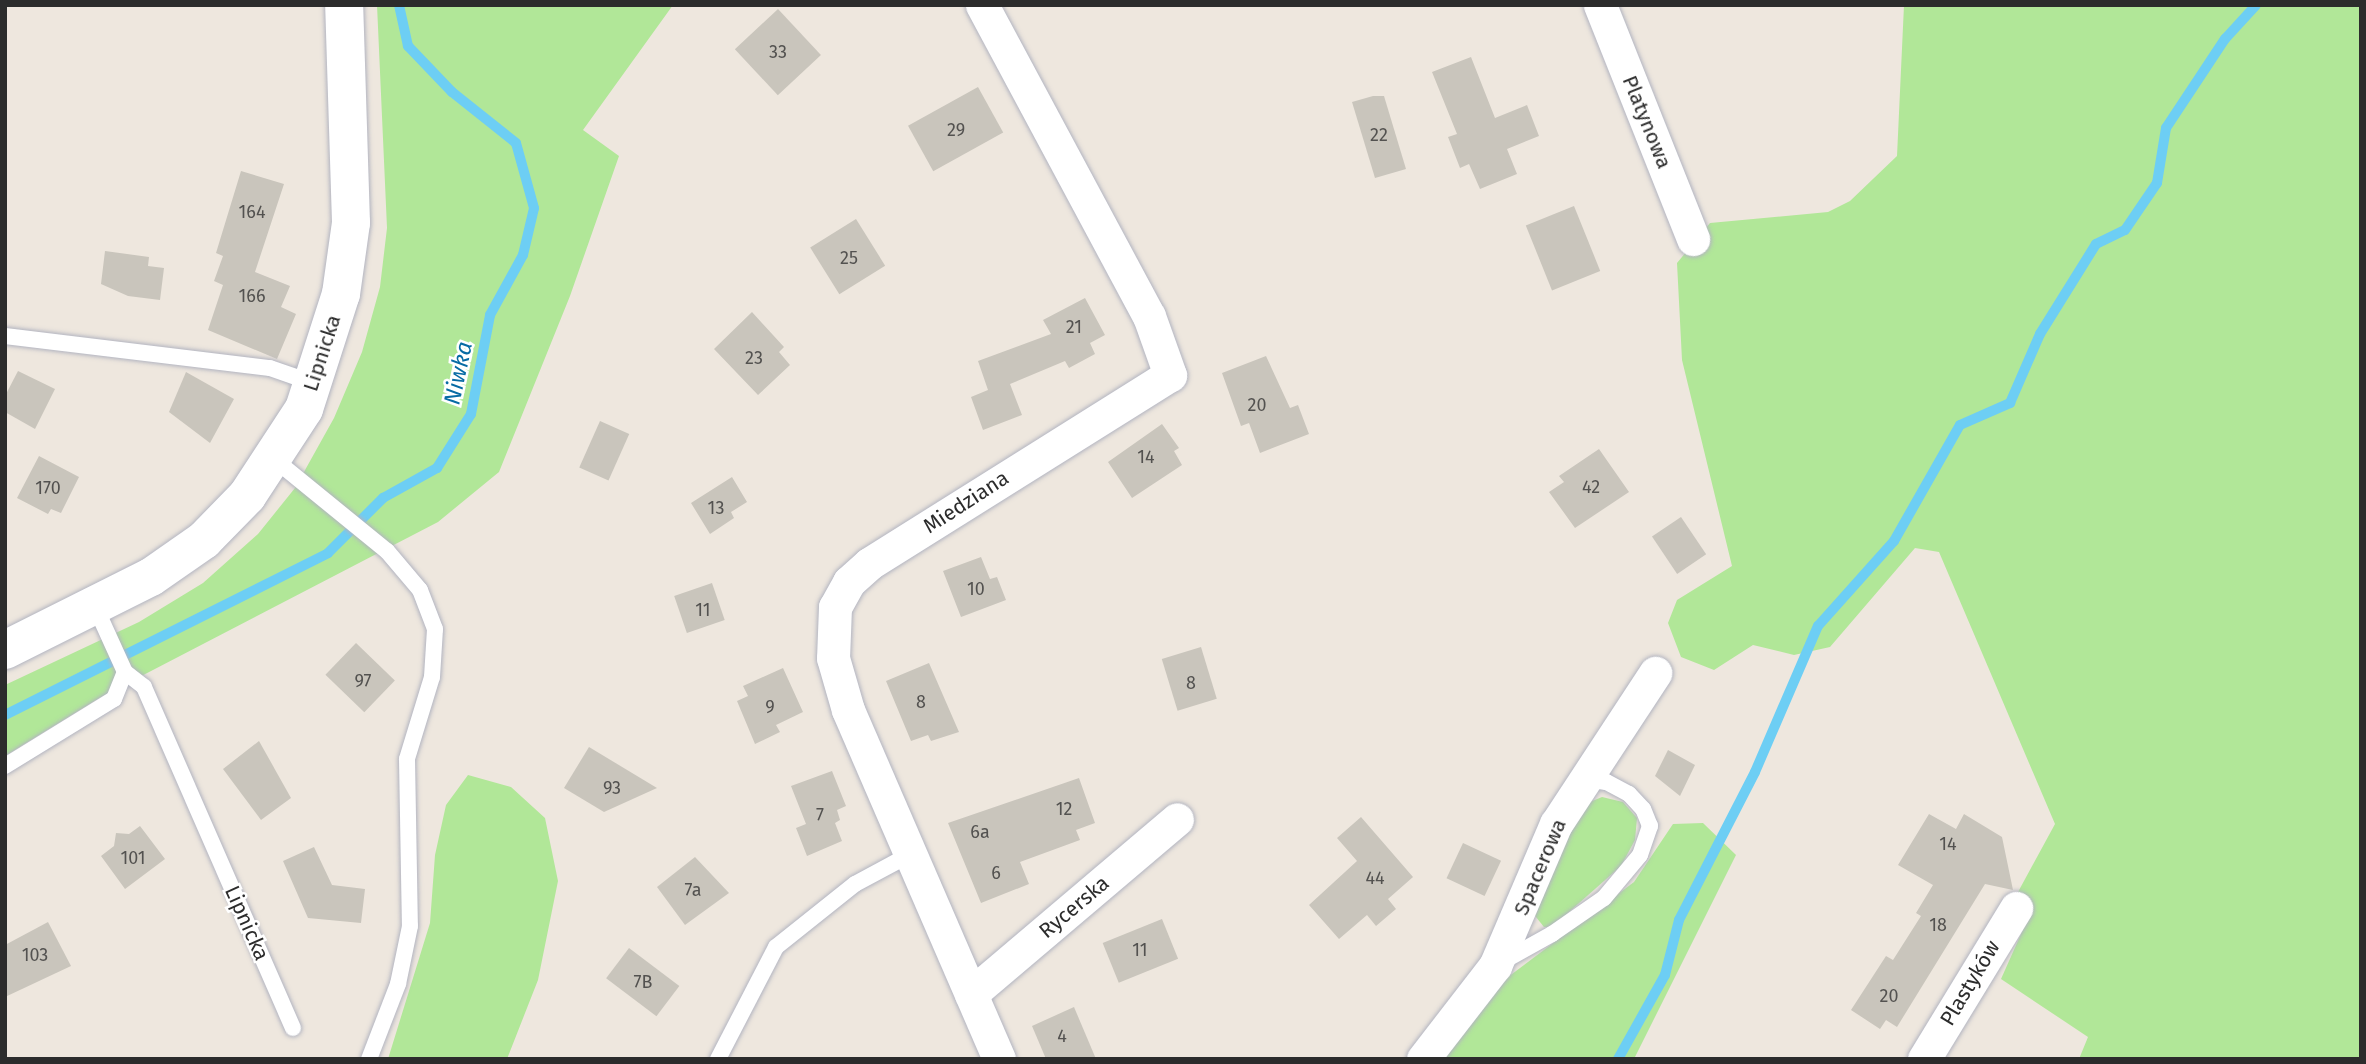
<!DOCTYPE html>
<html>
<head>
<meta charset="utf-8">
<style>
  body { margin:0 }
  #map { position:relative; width:2366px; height:1064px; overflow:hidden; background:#eee7de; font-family:"Fira Sans",sans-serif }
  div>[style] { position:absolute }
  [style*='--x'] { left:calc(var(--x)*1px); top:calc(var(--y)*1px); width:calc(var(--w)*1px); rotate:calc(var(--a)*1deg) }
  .green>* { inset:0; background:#b1e798 }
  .stream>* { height:10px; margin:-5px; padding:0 5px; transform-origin:5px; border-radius:5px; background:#6dcef4 }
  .building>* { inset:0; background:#c9c5bc; transform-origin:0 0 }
  .roads { filter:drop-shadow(0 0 2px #b2b4c0) drop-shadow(0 0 2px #b2b4c0) }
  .service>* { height:16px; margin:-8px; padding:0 8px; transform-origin:8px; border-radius:8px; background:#fff }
  .minor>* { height:33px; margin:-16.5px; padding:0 16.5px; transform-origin:16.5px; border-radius:16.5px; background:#fff }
  .tertiary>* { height:38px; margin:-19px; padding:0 19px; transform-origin:19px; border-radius:19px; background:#fff }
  span { translate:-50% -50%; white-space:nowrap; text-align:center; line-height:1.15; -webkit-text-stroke:5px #fff; paint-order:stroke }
  .number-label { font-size:18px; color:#535250 }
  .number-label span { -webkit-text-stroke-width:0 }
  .street-label { font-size:21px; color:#2c2c2c }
  .water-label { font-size:23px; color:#076ba4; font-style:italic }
  .frame { position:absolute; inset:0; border:7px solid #2c2c2c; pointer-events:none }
</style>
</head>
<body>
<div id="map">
  <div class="green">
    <div style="clip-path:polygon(377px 5px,673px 5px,583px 130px,619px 156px,570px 296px,499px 472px,438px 522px,101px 697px,5px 756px,5px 685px,139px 622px,203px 583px,258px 534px,295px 488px,334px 418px,362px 352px,380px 287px,387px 228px)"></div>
    <div style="clip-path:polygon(1904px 5px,2361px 5px,2361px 1059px,2079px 1059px,2088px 1037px,2001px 979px,2029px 916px,2018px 892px,2055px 824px,1939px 552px,1915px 548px,1830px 647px,1794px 655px,1753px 645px,1714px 670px,1681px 657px,1668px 623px,1677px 600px,1732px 566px,1682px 360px,1677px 263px,1710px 223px,1828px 212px,1850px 201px,1897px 156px)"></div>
    <div style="clip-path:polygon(468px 775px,511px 787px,545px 818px,558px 881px,538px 980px,507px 1059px,388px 1059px,430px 923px,435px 855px,446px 805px)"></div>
    <div style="clip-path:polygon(1602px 797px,1623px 802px,1637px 818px,1635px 840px,1621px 866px,1552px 927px,1544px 927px,1532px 912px,1578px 807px)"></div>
    <div style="clip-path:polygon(1703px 823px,1736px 855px,1634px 1059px,1435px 1059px,1496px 986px,1634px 882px,1673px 824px)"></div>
  </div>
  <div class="stream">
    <div style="--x:5;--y:715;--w:361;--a:-26.6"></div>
    <div style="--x:328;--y:553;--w:78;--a:-45"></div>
    <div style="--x:383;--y:498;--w:62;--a:-29.1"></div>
    <div style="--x:437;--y:468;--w:64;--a:-57.8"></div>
    <div style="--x:471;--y:414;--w:101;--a:-79.1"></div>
    <div style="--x:490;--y:315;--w:68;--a:-61.2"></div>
    <div style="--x:523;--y:255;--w:48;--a:-76.8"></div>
    <div style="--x:534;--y:208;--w:67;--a:-105.5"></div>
    <div style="--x:516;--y:143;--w:82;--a:-141.4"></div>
    <div style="--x:452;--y:92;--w:64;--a:-133.7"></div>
    <div style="--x:408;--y:46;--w:42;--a:-102.4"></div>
    <div style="--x:1618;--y:1059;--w:96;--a:-60.8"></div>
    <div style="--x:1665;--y:975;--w:57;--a:-75.7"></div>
    <div style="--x:1679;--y:920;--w:166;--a:-62.8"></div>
    <div style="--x:1755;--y:772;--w:159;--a:-66.7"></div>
    <div style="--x:1818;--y:626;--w:114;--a:-48.2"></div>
    <div style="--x:1894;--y:541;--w:133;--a:-60.4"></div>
    <div style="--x:1960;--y:425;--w:55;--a:-23.7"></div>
    <div style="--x:2010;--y:403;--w:75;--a:-66.5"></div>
    <div style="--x:2040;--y:334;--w:106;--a:-58.1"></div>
    <div style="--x:2096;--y:244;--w:32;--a:-26"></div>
    <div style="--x:2125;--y:230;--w:57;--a:-55.8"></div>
    <div style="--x:2157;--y:183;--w:56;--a:-80.7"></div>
    <div style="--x:2166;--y:128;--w:107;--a:-56.5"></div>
    <div style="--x:2225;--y:39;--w:46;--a:-47.6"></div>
  </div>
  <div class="building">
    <div style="left:778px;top:9px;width:63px;height:59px;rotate:47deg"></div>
    <div style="clip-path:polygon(1471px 57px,1495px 118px,1527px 105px,1539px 136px,1507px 149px,1517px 174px,1480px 189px,1469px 164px,1460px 168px,1448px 137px,1457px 134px,1432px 72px)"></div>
    <div style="left:978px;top:87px;width:52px;height:80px;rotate:61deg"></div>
    <div style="clip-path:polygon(1373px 96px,1384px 96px,1406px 169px,1375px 178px,1352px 102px)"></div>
    <div style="clip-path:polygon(241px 171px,284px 184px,255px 272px,290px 286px,281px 307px,296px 314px,277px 359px,208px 330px,223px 285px,214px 281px,223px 256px,216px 253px)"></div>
    <div style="left:1574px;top:206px;width:70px;height:52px;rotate:68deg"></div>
    <div style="left:856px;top:219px;width:55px;height:54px;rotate:58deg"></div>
    <div style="clip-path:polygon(105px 251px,149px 257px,148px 266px,164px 268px,160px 300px,128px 296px,101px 284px)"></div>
    <div style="clip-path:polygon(1085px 298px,1105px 335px,1090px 343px,1095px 354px,1069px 368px,1065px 361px,1010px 384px,1022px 415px,983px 430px,971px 397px,988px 390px,978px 361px,1051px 334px,1043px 320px)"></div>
    <div style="clip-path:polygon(752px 312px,784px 347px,779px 352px,790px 365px,758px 395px,714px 349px)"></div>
    <div style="clip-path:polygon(1266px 356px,1290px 408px,1298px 405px,1309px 434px,1260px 453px,1249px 423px,1241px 426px,1222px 373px)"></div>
    <div style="clip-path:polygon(18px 371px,55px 389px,35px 429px,5px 412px,5px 396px)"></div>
    <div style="clip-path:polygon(186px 372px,234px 399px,210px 443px,169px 412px)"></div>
    <div style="left:600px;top:421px;width:32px;height:51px;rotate:24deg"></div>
    <div style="clip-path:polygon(1162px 424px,1179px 448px,1174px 451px,1182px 465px,1132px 498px,1108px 462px)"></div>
    <div style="clip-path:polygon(1599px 449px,1629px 492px,1575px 528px,1549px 492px,1564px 482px,1559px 476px)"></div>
    <div style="clip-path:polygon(39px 456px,79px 477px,61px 513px,51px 509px,48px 514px,17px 498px)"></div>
    <div style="clip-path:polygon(732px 477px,747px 502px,731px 512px,734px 518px,710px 534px,691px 503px)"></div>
    <div style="left:1681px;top:517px;width:45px;height:35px;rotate:56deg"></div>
    <div style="clip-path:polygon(981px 557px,990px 579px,997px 577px,1006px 600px,961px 617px,943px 571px)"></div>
    <div style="left:712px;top:583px;width:39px;height:40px;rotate:71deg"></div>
    <div style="left:356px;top:643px;width:54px;height:44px;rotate:44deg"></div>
    <div style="left:1201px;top:647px;width:54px;height:41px;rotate:73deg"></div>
    <div style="clip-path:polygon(929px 663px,959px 732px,931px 741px,928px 735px,911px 741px,886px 681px)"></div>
    <div style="clip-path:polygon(783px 668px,803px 712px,776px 725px,780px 732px,755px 744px,737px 701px,748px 696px,743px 686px)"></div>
    <div style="clip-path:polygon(259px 741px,291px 798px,261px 820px,223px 769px)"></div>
    <div style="clip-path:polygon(589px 747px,657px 788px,604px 812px,564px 788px)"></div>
    <div style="clip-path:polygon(1668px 750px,1695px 765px,1680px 796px,1655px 776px)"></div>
    <div style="clip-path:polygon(832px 771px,846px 806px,837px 810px,840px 820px,835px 823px,842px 841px,807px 856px,796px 828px,806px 824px,791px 786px)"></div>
    <div style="clip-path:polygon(1079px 778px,1095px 823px,1076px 830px,1080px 840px,1020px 862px,1029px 884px,981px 903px,948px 823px)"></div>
    <div style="clip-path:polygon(1929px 814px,1956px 829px,1964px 814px,2002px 837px,2013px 890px,1985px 884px,1897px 1027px,1886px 1020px,1880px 1029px,1851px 1010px,1886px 956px,1893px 960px,1921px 916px,1916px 913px,1933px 885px,1898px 865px)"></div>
    <div style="clip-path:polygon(1361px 817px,1413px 877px,1388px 899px,1396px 909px,1376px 926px,1367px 915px,1339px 939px,1309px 905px,1357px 861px,1337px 838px)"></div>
    <div style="clip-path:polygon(140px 826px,165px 859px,125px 889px,101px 856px,114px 846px,116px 833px,129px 834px)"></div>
    <div style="left:1463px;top:843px;width:42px;height:39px;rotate:25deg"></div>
    <div style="clip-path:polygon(314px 847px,332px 885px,365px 889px,361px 923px,308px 918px,283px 861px)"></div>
    <div style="clip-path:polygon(695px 857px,729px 893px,685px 925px,657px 887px)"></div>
    <div style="left:1162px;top:919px;width:43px;height:64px;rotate:68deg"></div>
    <div style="clip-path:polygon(48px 922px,71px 966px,5px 997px,5px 945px)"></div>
    <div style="left:629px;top:948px;width:63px;height:38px;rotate:37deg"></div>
    <div style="clip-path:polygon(1074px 1007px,1096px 1059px,1046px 1059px,1032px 1026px)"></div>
  </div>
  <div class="roads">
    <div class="service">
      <div style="--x:5;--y:336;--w:267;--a:6.9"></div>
      <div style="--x:270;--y:368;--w:46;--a:19.2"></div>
      <div style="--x:274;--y:459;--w:146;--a:39.2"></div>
      <div style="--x:387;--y:551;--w:51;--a:49.8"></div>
      <div style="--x:420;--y:590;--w:42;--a:69"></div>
      <div style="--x:435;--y:629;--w:48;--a:93.6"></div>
      <div style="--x:432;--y:677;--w:86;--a:107"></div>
      <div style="--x:407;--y:759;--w:167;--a:89"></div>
      <div style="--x:410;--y:926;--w:59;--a:101.7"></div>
      <div style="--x:398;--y:984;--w:80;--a:111.1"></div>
      <div style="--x:95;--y:606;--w:72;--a:65.6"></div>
      <div style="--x:125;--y:672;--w:24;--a:38"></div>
      <div style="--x:144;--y:687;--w:372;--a:66.4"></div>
      <div style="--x:5;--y:766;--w:128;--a:-31.6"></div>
      <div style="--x:114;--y:699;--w:29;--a:-68"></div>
      <div style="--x:1500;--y:963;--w:60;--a:-29.1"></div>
      <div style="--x:1552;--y:934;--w:63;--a:-34.7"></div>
      <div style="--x:1604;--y:898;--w:56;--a:-50.1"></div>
      <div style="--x:1640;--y:855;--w:31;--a:-71"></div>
      <div style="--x:1650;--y:826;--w:18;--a:-112"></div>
      <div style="--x:1643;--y:809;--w:21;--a:-133"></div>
      <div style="--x:1629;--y:794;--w:26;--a:-152"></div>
      <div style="--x:1606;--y:782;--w:22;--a:-172"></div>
      <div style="--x:718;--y:1059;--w:126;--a:-62.6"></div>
      <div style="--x:776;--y:947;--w:101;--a:-38.6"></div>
      <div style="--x:855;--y:884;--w:61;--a:-28.2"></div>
    </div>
    <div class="minor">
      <div style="--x:982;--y:5;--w:353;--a:61.8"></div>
      <div style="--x:1149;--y:316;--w:63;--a:70.4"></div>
      <div style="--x:1170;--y:375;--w:355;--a:147.9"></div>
      <div style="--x:869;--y:564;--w:27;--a:138"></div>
      <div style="--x:849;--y:582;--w:29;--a:119"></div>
      <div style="--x:835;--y:607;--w:51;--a:92.2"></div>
      <div style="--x:833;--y:658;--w:54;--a:73.9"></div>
      <div style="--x:848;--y:710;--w:380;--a:66.6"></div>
      <div style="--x:1600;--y:5;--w:252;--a:68.3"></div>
      <div style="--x:971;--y:994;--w:270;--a:-40.3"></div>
      <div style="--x:1423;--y:1059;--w:118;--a:-52.3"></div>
      <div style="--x:1495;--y:966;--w:155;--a:-66.8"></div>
      <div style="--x:1556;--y:824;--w:181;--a:-56.7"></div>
      <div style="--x:1924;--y:1059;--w:177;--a:-58.6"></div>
    </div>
    <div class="tertiary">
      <div style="--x:5;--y:650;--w:163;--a:-26.6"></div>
      <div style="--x:151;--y:577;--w:65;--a:-34.9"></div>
      <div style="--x:204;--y:540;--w:62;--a:-45.7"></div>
      <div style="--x:247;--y:496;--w:104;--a:-56.8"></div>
      <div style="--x:304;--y:409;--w:121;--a:-72.2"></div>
      <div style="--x:341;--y:294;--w:72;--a:-82"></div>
      <div style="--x:351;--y:223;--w:218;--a:-91.8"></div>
    </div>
  </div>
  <div class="number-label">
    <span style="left:778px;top:52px">33</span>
    <span style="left:956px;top:130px">29</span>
    <span style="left:1379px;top:135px">22</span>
    <span style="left:252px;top:212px">164</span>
    <span style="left:849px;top:258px">25</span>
    <span style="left:252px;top:296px">166</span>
    <span style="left:1074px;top:327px">21</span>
    <span style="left:754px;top:358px">23</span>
    <span style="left:1257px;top:405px">20</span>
    <span style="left:1146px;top:457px">14</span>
    <span style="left:1591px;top:487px">42</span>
    <span style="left:48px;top:488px">170</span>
    <span style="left:716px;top:508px">13</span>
    <span style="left:976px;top:589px">10</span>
    <span style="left:703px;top:610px">11</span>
    <span style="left:363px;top:681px">97</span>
    <span style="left:1191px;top:683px">8</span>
    <span style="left:921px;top:702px">8</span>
    <span style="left:770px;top:707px">9</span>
    <span style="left:612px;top:788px">93</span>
    <span style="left:1064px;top:809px">12</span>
    <span style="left:820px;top:815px">7</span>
    <span style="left:980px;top:832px">6a</span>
    <span style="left:1948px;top:844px">14</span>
    <span style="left:133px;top:858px">101</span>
    <span style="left:996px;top:873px">6</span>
    <span style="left:1375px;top:878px">44</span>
    <span style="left:693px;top:890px">7a</span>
    <span style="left:1938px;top:925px">18</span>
    <span style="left:1140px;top:950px">11</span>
    <span style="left:35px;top:955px">103</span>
    <span style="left:643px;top:982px">7B</span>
    <span style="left:1889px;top:996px">20</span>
    <span style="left:1062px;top:1036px">4</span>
  </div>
  <div class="street-label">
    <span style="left:1647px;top:122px;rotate:68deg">Platynowa</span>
    <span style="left:322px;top:353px;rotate:-72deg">Lipnicka</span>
    <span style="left:966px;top:502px;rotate:-33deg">Miedziana</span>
    <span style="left:1540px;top:867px;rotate:-67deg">Spacerowa</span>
    <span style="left:1074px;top:907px;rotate:-40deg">Rycerska</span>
    <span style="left:247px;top:923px;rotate:66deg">Lipnicka</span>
    <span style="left:1970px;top:983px;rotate:-59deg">Plastyków</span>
  </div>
  <div class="water-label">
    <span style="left:458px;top:373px;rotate:-78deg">Niwka</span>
  </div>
  <div class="frame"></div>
</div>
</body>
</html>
